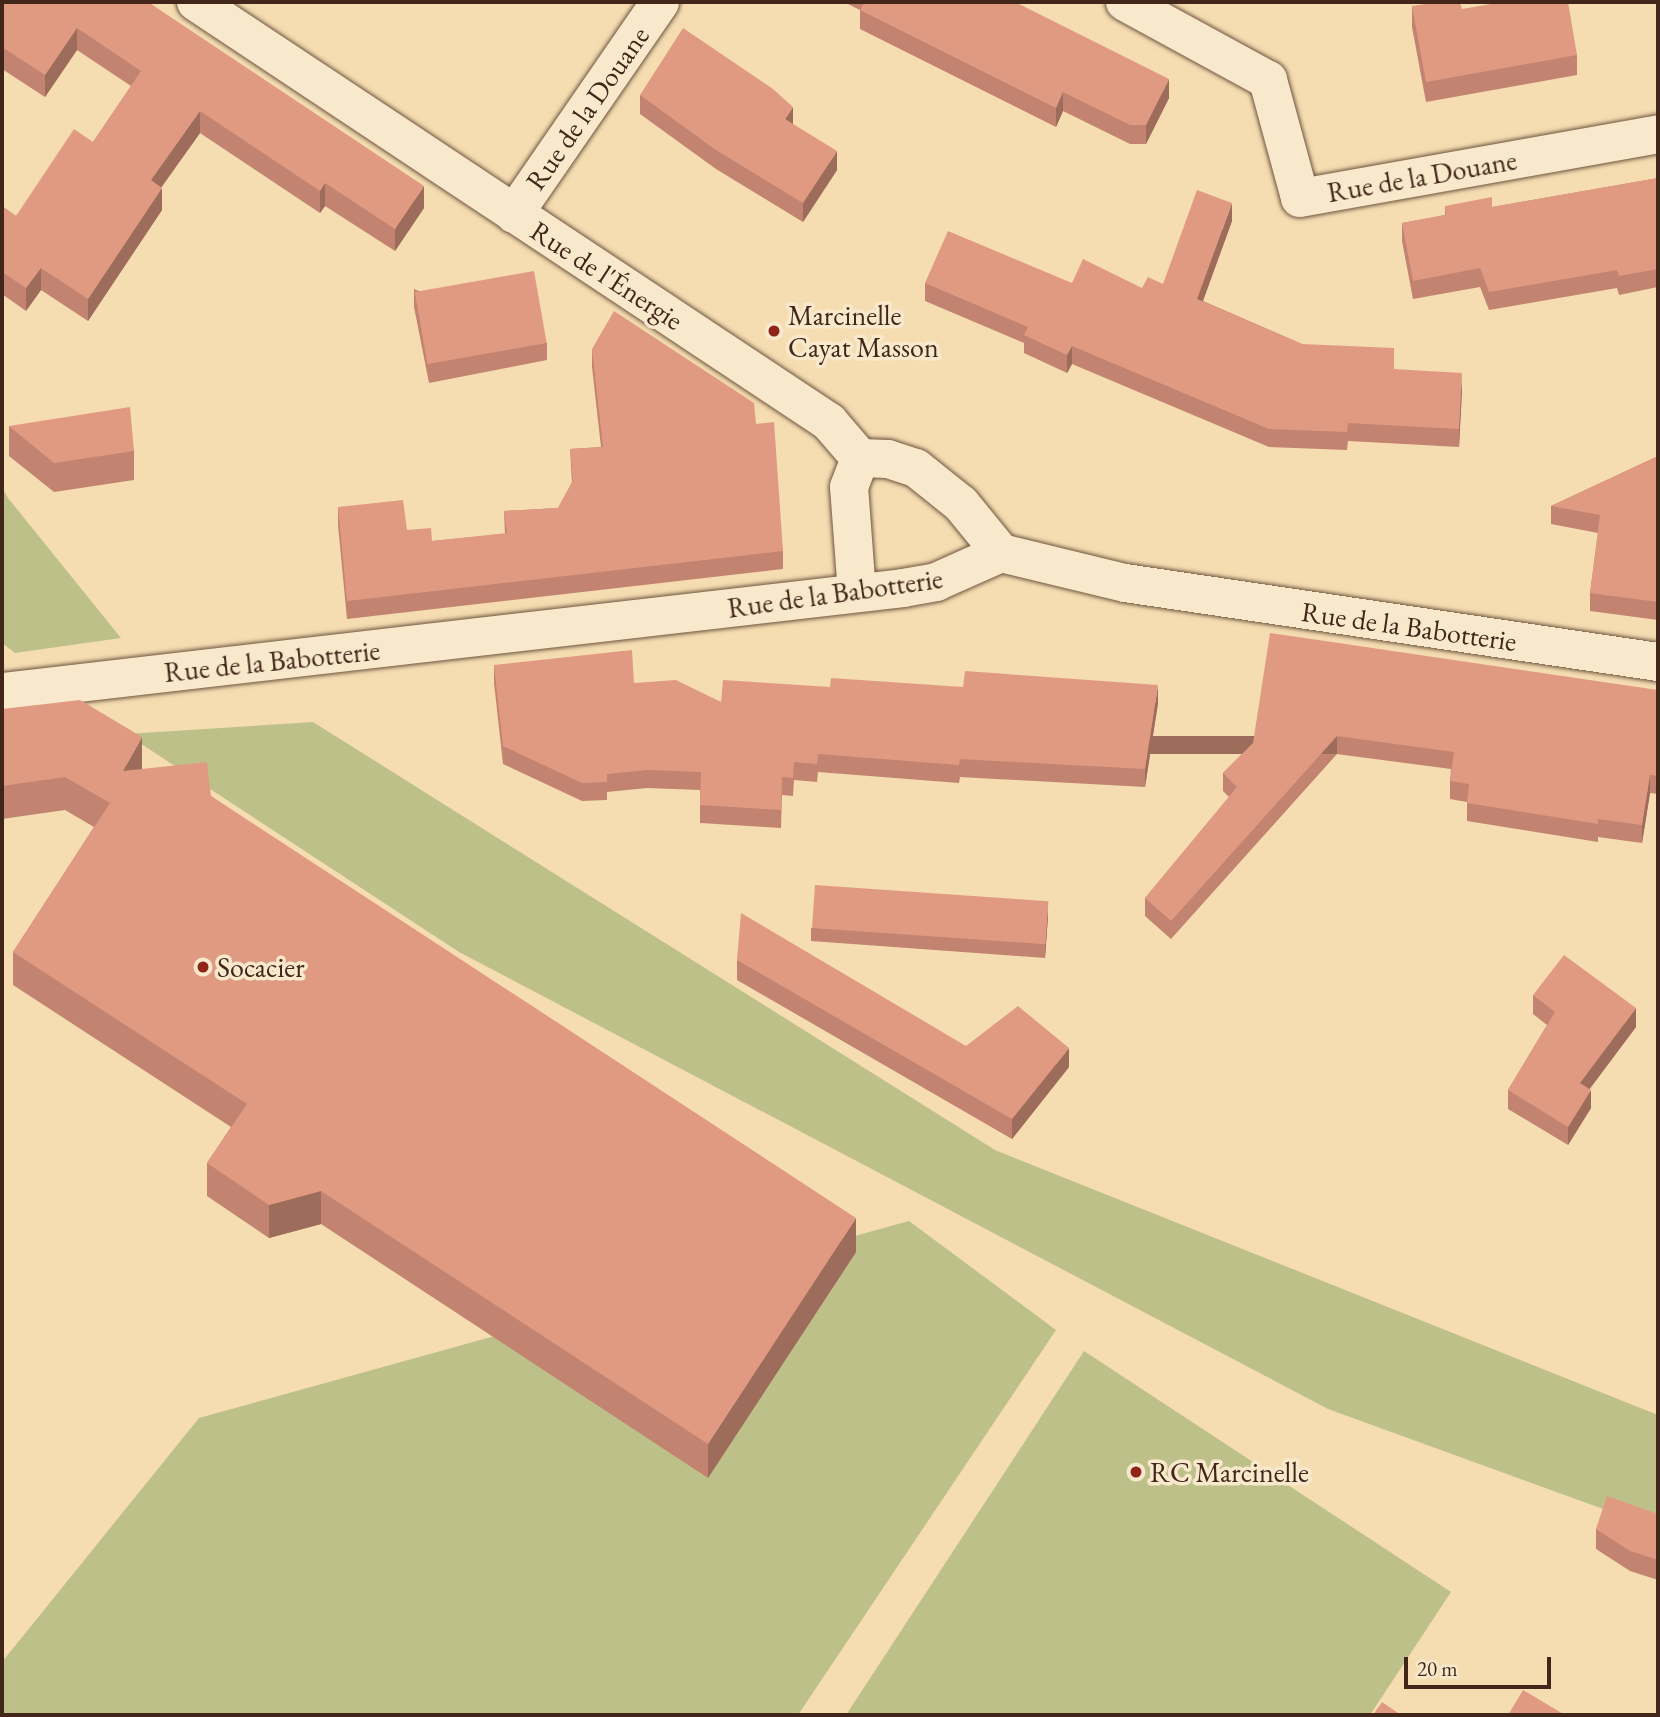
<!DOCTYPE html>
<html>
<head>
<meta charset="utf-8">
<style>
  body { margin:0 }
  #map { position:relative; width:1660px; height:1717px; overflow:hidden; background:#f5ddb1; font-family:"EB Garamond",serif }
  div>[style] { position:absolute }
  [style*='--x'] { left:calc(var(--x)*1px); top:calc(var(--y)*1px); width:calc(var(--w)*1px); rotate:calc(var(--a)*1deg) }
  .green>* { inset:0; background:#bec08a }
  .roads { filter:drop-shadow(0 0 2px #6f5440) drop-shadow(0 0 2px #6f5440) }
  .street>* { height:38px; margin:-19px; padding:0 19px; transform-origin:19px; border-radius:19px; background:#f8e9cc }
  .wall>* { inset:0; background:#c28470 }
  .shaded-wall>* { inset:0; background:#9e6c5b; transform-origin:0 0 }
  .building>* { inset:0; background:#e19a82; transform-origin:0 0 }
  .dots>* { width:19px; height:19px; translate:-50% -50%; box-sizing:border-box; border:4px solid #f8e9cc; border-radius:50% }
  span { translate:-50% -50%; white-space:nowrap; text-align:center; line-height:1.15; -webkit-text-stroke:7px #f8e9cc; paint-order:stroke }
  .street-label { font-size:28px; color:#42261a }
  .poi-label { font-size:28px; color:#42261a }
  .left { translate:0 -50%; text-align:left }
  .frame { position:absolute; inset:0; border:4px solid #42261a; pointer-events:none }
  .scale { position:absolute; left:1404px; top:1657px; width:147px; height:32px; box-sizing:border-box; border:4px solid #42261a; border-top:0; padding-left:9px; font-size:21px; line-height:24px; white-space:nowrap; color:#42261a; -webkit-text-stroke:5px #f8e9cc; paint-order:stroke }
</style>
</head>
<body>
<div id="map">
  <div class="green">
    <div style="clip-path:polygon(2px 488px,8px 498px,121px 638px,15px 653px,2px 643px)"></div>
    <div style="clip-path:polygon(313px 722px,995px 1150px,1658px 1415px,1658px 1529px,1328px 1409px,459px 952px,126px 734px)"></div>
    <div style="clip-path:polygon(909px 1221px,1056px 1330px,798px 1715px,2px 1715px,2px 1662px,199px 1418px)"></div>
    <div style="clip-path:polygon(1084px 1351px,1451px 1592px,1370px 1715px,846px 1715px)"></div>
  </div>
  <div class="roads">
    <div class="street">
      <div style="--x:196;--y:2;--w:760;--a:33.56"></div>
      <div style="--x:829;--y:422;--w:48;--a:49.3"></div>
      <div style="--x:1125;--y:2;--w:163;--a:28.6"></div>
      <div style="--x:1268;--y:80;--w:122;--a:74.8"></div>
      <div style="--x:1300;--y:198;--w:364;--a:-10.1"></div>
      <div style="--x:514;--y:214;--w:257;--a:-55.4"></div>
      <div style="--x:860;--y:458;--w:28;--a:2"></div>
      <div style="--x:888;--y:459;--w:29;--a:18"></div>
      <div style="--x:916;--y:468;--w:58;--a:38.7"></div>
      <div style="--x:961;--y:504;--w:63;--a:50.8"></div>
      <div style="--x:857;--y:593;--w:106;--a:-94.3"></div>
      <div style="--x:849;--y:487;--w:31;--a:-69"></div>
      <div style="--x:2;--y:692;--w:907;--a:-6.58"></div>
      <div style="--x:903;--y:588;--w:34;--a:-10"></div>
      <div style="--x:936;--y:582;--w:71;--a:-24"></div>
      <div style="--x:1001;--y:553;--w:128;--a:13.6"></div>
      <div style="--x:1125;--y:583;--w:539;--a:8.43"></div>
    </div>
  </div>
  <div class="wall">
    <div style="clip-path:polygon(2px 2px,148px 2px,424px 208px,395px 251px,325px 206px,320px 213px,200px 133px,161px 187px,162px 210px,88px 321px,41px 290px,26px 311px,2px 294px,2px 206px,16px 216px,93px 142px,131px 86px,77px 50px,45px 97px,2px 69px)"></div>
    <div style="clip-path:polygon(844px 2px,1015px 2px,1169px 98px,1146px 144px,1130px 144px,1063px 111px,1056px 127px,860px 29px,860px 10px)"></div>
    <div style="clip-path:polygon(1412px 6px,1577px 55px,1577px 75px,1426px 102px,1412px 27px)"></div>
    <div style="clip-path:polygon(640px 95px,793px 124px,837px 170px,803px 222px,716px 169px,640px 114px)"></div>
    <div style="clip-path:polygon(1658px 178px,1658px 287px,1619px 295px,1617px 288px,1489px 310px,1480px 287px,1413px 299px,1402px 241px,1402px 223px,1445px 215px,1445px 206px,1492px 207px)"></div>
    <div style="clip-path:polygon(1232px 221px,1203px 301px,1302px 344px,1394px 369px,1462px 390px,1459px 447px,1348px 441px,1347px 450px,1269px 447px,1072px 364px,1067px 373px,1024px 353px,1024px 343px,925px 301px,925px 283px,1072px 283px,1142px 288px,1163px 284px)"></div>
    <div style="clip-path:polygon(414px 289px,547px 343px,547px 360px,429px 383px,414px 307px)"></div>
    <div style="clip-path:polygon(592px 349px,756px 424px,783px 551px,783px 569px,347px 619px,338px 525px,338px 507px,407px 530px,432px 541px,505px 534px,504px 511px,558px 508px,572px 483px,570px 449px,601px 447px,592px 367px)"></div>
    <div style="clip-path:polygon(9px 426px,134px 451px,134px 480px,54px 492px,9px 456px)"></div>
    <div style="clip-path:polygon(1658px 456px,1658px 620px,1590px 611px,1590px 593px,1598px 533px,1551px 524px,1551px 506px)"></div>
    <div style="clip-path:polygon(494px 665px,634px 683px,721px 702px,830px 687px,1158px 703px,1145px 787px,960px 777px,959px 783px,818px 772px,817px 782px,794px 780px,793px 796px,782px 795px,781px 828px,700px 823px,700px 790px,647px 788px,607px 792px,607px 800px,582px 801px,503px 764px,494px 683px)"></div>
    <div style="clip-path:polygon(1658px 690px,1658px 794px,1650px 793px,1642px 843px,1598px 837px,1598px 842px,1467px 821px,1467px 802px,1450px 799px,1450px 781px,1451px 769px,1337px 754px,1171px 939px,1145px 916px,1145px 898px,1229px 797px,1223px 791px,1223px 773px,1253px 743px)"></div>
    <div style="clip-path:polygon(2px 709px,142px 769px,211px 796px,856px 1252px,708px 1478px,321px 1224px,269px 1238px,207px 1196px,207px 1163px,231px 1127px,13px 985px,13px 952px,94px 827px,65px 810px,2px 819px)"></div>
    <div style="clip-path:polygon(1048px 916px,1045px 958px,811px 941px,811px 928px)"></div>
    <div style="clip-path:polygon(737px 960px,966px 1046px,1069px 1067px,1012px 1139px,737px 980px)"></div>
    <div style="clip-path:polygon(1533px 995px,1636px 1027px,1589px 1089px,1591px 1108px,1568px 1145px,1508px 1109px,1508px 1090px,1547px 1025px,1533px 1014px)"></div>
    <div style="clip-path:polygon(1658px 1514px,1658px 1580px,1630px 1571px,1596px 1549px,1596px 1529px)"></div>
  </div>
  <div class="shaded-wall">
    <div style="clip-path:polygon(77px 28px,77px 50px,45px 97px,45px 75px)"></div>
    <div style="clip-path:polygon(1169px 79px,1169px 98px,1146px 144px,1146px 125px)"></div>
    <div style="clip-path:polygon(1063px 92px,1063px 111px,1056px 127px,1056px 108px)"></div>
    <div style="clip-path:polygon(793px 107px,793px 126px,785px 119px)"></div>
    <div style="clip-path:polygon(200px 111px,200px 133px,151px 202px,151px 180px)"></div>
    <div style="clip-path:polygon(837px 151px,837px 170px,803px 222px,803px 203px)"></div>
    <div style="clip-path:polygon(325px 183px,325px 206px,320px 213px,320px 191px)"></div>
    <div style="clip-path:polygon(424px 186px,424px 208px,395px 251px,395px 229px)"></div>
    <div style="clip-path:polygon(162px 188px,162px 210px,88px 321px,88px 299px)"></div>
    <div style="clip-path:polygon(1232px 203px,1232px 221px,1197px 317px,1197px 299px)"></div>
    <div style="clip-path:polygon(41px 268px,41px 290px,26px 311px,26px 288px)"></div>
    <div style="clip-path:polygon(1072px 346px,1072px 364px,1067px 373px,1067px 355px)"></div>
    <div style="clip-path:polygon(1462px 373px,1462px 390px,1459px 447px,1459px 429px)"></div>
    <div style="clip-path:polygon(1158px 685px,1158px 703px,1145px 787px,1145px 769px)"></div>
    <div style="left:1337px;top:736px;width:18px;height:249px;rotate:90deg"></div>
    <div style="clip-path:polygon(142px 737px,142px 770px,123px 771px)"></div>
    <div style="clip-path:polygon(1650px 775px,1650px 793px,1642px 843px,1642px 825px)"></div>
    <div style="clip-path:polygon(1048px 903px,1048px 916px,1045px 958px,1045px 945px)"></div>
    <div style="clip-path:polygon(1636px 1008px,1636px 1027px,1580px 1102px,1580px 1083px)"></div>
    <div style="clip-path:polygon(1069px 1048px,1069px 1067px,1012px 1139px,1012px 1119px)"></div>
    <div style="clip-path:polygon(1591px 1090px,1591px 1108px,1568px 1145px,1568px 1127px)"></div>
    <div style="clip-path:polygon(321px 1191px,321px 1224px,269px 1238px,269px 1205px)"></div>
    <div style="clip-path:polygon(856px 1218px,856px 1252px,708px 1478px,708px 1444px)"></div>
  </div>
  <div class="building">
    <div style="clip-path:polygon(2px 2px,148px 2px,424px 186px,395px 229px,325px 183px,320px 191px,200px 111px,151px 180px,162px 188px,88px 299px,41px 268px,26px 288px,2px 272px,2px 206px,16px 216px,74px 129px,93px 142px,141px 71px,77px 28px,45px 75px,2px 47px)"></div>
    <div style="clip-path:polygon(865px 2px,1015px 2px,1169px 79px,1146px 125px,1130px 125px,1063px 92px,1056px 108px,860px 10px)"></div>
    <div style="clip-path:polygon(1439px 2px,1460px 2px,1462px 9px,1502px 2px,1568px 2px,1577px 55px,1426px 82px,1412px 6px)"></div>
    <div style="clip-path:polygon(683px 28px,773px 89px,793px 107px,785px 119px,837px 151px,803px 203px,716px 150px,640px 95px)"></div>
    <div style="clip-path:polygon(1658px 178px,1658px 269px,1619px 276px,1617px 270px,1489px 292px,1480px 268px,1413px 281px,1402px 223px,1446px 215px,1445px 206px,1492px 197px,1492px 207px)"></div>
    <div style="clip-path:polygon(1197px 190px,1232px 203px,1197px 299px,1302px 344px,1394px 348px,1394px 369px,1462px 373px,1459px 429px,1348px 423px,1347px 432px,1269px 429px,1072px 346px,1067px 355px,1024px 335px,1028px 327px,925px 283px,948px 231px,1072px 283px,1083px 259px,1142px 288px,1148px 277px,1163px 284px)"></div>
    <div style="left:534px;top:271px;width:73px;height:121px;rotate:80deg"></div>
    <div style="clip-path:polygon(614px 311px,754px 403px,756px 424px,774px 422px,783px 551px,347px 601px,338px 507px,403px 500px,407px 530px,431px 528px,432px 541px,507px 533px,504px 511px,558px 508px,573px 480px,570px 449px,603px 447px,592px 349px)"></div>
    <div style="clip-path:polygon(130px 407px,134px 451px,54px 463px,9px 426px)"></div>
    <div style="clip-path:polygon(1658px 456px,1658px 602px,1590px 593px,1600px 515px,1551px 506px)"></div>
    <div style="clip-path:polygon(1270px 633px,1658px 690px,1658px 776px,1650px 775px,1642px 825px,1598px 819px,1598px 824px,1467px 803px,1469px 784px,1450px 781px,1454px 752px,1337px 736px,1171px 921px,1145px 898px,1237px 787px,1223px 773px,1253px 743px)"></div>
    <div style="clip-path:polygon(632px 650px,634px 683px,676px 680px,721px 702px,723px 680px,830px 687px,831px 678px,963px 687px,965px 671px,1158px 685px,1145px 769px,960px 759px,959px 765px,818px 754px,817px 764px,794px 762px,793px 778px,782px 777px,781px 810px,700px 805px,701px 772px,647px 770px,607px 774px,607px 782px,582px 783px,503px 746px,494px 665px)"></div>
    <div style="clip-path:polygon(80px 700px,142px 737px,123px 771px,207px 762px,211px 796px,856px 1218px,708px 1444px,321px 1191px,269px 1205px,207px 1163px,247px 1104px,13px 952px,110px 803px,65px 777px,2px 786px,2px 709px)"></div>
    <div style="left:815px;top:885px;width:234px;height:43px;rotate:4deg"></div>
    <div style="clip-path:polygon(741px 913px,966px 1046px,1018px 1006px,1069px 1048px,1012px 1119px,737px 960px)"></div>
    <div style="clip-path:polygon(1564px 955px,1636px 1008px,1580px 1083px,1591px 1090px,1568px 1127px,1508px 1090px,1555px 1012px,1533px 995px)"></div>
    <div style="clip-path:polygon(1607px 1496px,1658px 1514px,1658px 1560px,1630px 1551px,1596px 1529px)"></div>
    <div style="clip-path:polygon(1523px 1690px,1565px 1715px,1508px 1715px)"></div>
    <div style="clip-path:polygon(1382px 1702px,1401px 1715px,1373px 1715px)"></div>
  </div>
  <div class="dots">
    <div style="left:774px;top:331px;background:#8f2418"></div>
    <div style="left:203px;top:967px;background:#8f2418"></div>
    <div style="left:1136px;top:1472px;background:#8f2418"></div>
  </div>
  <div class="street-label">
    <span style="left:587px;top:108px;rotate:-55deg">Rue de la Douane</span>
    <span style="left:1422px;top:176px;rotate:-10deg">Rue de la Douane</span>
    <span style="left:607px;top:275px;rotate:33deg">Rue de l'Énergie</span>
    <span style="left:835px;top:593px;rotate:-8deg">Rue de la Babotterie</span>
    <span style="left:1409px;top:626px;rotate:8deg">Rue de la Babotterie</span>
    <span style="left:272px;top:661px;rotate:-6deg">Rue de la Babotterie</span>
  </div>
  <div class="poi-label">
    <span class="left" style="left:788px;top:331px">Marcinelle<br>Cayat Masson</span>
    <span class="left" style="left:217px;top:967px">Socacier</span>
    <span class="left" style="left:1150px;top:1472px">RC Marcinelle</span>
  </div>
  <div class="frame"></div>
  <div class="scale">20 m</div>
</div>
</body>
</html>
